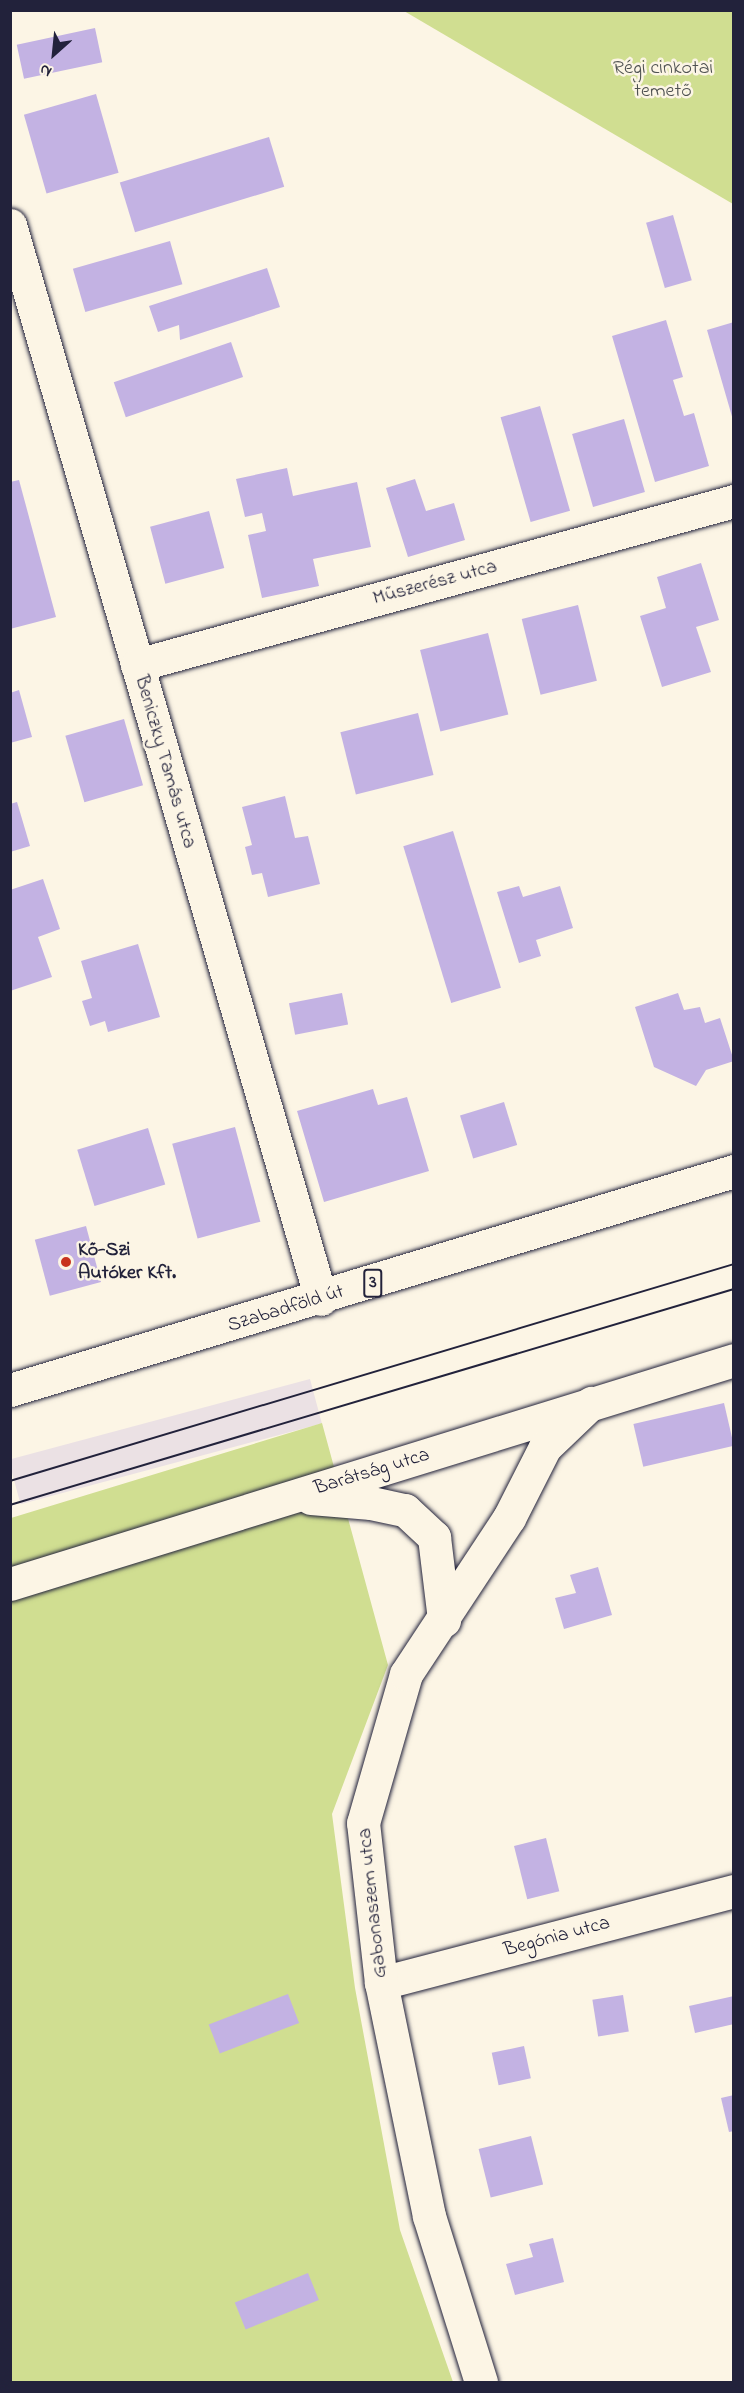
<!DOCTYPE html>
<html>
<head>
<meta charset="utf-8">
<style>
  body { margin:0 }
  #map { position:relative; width:744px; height:2393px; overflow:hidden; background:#fcf5e5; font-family:"Indie Flower",sans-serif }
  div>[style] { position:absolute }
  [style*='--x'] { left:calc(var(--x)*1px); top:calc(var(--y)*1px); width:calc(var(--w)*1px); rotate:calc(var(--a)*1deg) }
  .built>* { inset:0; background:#ebe1e4; transform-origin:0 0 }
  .green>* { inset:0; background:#d0de91 }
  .building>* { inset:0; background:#c3b2e3; transform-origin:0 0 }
  .roads { filter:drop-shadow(0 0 2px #22223b) drop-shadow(0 0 2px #22223b) }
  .street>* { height:33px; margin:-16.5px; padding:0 16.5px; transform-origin:16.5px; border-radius:16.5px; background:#fcf5e5 }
  .primary>* { height:33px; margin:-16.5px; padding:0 16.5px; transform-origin:16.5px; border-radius:16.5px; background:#fcf5e5 }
  .tram>* { height:1.5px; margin:-0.75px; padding:0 0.75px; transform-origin:0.75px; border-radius:0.75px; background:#22223b }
  .dots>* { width:16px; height:16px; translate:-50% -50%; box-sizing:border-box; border:3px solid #fcf5e5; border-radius:50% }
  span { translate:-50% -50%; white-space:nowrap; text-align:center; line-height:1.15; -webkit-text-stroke:5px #fcf5e5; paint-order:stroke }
  .shield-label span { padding:2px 4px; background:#fcf5e5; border:2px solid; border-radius:4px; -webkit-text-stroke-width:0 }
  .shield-label { font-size:18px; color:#22223b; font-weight:700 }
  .park-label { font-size:20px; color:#4e5150 }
  .street-label { font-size:20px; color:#22223b }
  .poi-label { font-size:20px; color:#22223b; font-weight:700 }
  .left { translate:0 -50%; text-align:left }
  .frame { position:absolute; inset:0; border:12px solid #22223b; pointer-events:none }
  .north { position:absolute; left:24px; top:24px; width:60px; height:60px; -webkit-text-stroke:4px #fcf5e5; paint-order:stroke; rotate:207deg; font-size:16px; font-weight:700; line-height:24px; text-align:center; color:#22223b }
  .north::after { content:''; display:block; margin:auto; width:21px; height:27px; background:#22223b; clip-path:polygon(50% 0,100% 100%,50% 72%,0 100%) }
</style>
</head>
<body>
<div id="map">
  <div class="built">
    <div style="left:310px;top:1379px;width:46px;height:312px;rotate:75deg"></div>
  </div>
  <div class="green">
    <div style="clip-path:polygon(404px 11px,733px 11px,733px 204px)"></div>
    <div style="clip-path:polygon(322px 1423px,388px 1665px,332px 1814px,355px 1988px,400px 2230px,453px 2382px,11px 2382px,11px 1518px)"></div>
  </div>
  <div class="building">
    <div style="left:95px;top:28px;width:35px;height:80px;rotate:78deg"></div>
    <div style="left:96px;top:94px;width:82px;height:75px;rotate:74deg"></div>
    <div style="left:269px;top:137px;width:52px;height:156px;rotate:73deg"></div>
    <div style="left:673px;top:215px;width:68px;height:28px;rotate:74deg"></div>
    <div style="left:170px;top:241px;width:45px;height:101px;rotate:74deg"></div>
    <div style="clip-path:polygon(267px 268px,280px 307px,180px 340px,179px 325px,158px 332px,149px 306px)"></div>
    <div style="clip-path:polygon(666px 320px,683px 377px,673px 380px,684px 416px,694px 413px,709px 466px,655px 482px,612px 336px)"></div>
    <div style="clip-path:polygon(734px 322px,734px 420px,733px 420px,707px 330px)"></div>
    <div style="left:231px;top:342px;width:37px;height:124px;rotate:71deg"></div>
    <div style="left:540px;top:406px;width:109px;height:41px;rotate:74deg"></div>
    <div style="left:624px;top:419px;width:76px;height:54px;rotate:74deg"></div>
    <div style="clip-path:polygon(287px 468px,293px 496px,357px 482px,371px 547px,313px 559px,319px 586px,262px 598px,248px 535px,266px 531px,262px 513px,245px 517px,236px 479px)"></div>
    <div style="clip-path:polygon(415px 479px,426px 511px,454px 503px,465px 540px,408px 557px,386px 488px)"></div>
    <div style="clip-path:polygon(19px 480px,56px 617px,10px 629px,10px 482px)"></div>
    <div style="left:209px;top:511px;width:59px;height:61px;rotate:75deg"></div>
    <div style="clip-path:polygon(701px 563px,719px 620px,696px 627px,711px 672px,662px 687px,640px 616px,666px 608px,657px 577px)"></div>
    <div style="left:578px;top:605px;width:78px;height:58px;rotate:76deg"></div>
    <div style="left:488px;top:633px;width:84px;height:70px;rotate:76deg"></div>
    <div style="clip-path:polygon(19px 690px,32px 737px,10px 743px,10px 693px)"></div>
    <div style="left:418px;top:713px;width:64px;height:80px;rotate:76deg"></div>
    <div style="left:124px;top:719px;width:69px;height:61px;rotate:74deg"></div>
    <div style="clip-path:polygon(285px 796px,295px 838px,308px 836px,320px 884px,268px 897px,262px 873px,252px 875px,245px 847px,252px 845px,242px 807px)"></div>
    <div style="clip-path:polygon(17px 802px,30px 846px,10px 852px,10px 804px)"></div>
    <div style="left:453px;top:831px;width:164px;height:52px;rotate:73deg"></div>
    <div style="clip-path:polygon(43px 879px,60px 929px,38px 937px,52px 977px,10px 991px,10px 890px)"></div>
    <div style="clip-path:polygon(519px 886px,523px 897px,560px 886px,573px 928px,536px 940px,541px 956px,519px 963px,497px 892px)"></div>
    <div style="clip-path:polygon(138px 944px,160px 1017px,108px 1032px,105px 1021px,90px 1026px,82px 1001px,92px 998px,81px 961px)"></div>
    <div style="left:342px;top:993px;width:32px;height:54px;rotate:79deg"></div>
    <div style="clip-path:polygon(678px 993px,684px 1010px,700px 1007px,705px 1023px,720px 1018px,734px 1061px,706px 1070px,696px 1086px,654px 1067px,635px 1007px)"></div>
    <div style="clip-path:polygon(373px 1089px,378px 1105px,407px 1097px,429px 1171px,324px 1202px,297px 1111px)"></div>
    <div style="left:504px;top:1102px;width:45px;height:46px;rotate:73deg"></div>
    <div style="left:235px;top:1127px;width:98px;height:65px;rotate:75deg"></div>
    <div style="left:148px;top:1128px;width:59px;height:74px;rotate:73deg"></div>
    <div style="left:86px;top:1226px;width:58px;height:53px;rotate:75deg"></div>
    <div style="left:724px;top:1403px;width:44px;height:93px;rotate:77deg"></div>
    <div style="clip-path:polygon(598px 1567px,612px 1615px,564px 1629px,555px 1598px,576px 1593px,570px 1575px)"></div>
    <div style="left:546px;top:1838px;width:55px;height:33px;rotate:76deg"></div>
    <div style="left:288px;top:1994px;width:31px;height:85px;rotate:69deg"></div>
    <div style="left:623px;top:1995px;width:37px;height:31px;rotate:81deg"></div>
    <div style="clip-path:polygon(734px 1996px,734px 2024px,695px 2033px,689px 2006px)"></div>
    <div style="left:524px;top:2046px;width:33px;height:33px;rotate:78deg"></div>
    <div style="clip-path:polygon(734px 2095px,734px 2131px,729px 2132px,721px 2098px)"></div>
    <div style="left:531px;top:2136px;width:50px;height:54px;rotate:76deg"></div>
    <div style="clip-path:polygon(553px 2238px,564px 2282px,515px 2295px,506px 2264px,533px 2257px,529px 2244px)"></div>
    <div style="left:308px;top:2273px;width:29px;height:79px;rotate:68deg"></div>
  </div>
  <div class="roads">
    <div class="street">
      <div style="--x:10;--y:225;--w:1118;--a:73.85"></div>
      <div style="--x:137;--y:665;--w:619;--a:-15.36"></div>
      <div style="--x:311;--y:1498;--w:60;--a:4.8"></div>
      <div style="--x:371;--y:1503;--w:35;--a:12"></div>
      <div style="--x:405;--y:1510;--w:40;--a:43"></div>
      <div style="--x:434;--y:1537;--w:84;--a:83.1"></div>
      <div style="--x:10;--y:1584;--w:758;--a:-17.19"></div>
      <div style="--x:381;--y:1983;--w:365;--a:-14.6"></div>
      <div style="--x:481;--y:2382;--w:174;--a:-107.4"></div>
      <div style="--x:429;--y:2216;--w:238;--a:-101.6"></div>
      <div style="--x:381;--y:1983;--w:161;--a:-96.4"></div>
      <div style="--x:363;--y:1823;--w:155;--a:-73.9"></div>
      <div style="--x:406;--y:1674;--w:187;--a:-56.6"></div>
      <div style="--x:509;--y:1518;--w:80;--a:-63.1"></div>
      <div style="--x:545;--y:1447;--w:64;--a:-43.7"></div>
    </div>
    <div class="primary">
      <div style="--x:10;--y:1390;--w:756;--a:-16.83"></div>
    </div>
  </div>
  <div class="tram">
    <div style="--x:10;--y:1481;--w:756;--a:-16.68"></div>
    <div style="--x:10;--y:1505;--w:756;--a:-16.61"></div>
  </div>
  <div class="dots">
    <div style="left:66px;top:1262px;background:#c8321e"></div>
  </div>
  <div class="shield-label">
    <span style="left:373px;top:1283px">3</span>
  </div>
  <div class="park-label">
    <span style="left:663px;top:80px">Régi cinkotai<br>temető</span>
  </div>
  <div class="street-label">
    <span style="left:435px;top:583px;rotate:-15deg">Műszerész utca</span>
    <span style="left:165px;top:762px;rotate:74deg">Beniczky Tamás utca</span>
    <span style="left:286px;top:1309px;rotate:-17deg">Szabadföld út</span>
    <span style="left:372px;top:1472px;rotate:-17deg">Barátság utca</span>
    <span style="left:373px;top:1903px;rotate:-96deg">Gabonaszem utca</span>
    <span style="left:557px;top:1937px;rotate:-15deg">Begónia utca</span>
  </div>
  <div class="poi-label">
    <span class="left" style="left:78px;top:1262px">Kő-Szi<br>Autóker Kft.</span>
  </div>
  <div class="frame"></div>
  <div class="north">N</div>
</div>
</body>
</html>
